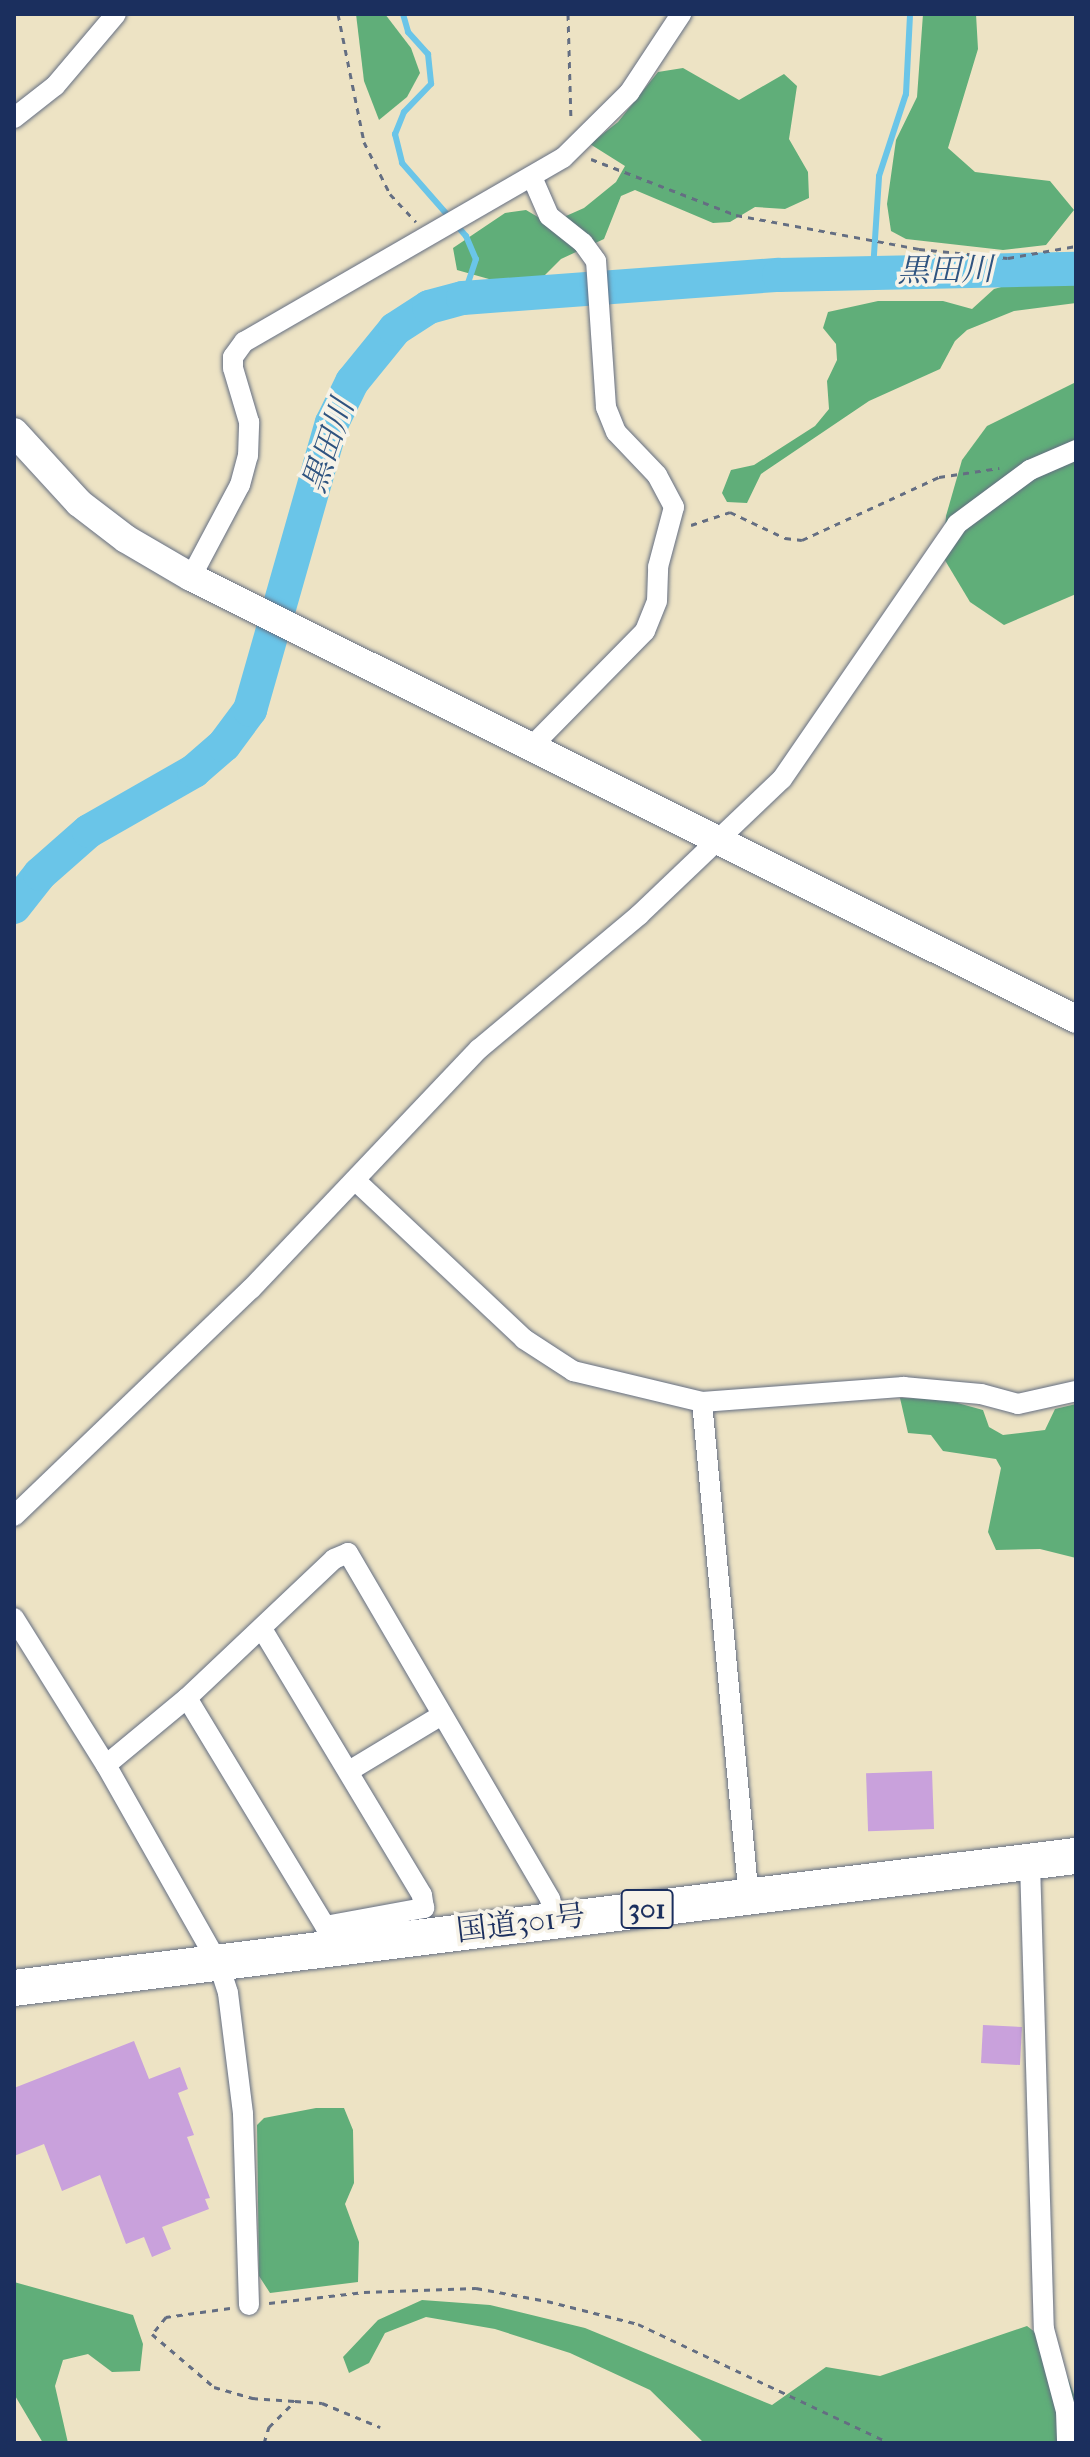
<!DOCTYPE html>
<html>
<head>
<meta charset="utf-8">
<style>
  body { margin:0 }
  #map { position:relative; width:1090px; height:2457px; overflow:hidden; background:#ede3c4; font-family:"IM FELL French Canon","Noto Serif JP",serif }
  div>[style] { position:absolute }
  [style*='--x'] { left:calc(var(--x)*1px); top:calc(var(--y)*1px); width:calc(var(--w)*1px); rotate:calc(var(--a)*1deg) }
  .forest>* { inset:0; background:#60ae79 }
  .stream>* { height:6px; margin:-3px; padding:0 3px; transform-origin:3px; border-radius:3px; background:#6ac5e8 }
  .river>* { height:34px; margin:-17px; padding:0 17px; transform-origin:17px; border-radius:17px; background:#6ac5e8 }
  .building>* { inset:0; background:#c9a1dc; transform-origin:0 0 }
  .path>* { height:3px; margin-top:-1.5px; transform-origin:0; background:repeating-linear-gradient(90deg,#646e82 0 6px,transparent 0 12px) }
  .roads { filter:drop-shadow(0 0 2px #646e82) drop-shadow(0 0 2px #646e82) }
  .street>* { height:20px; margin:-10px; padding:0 10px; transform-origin:10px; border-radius:10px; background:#fff }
  .secondary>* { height:28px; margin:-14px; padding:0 14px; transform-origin:14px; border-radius:14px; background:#fff }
  .highway>* { height:36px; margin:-18px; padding:0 18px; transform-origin:18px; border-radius:18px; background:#fff }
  span { translate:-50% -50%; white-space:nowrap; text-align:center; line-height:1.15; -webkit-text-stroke:7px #f7f3e8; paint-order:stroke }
  .shield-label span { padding:2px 6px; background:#f7f3e8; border:2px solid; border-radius:6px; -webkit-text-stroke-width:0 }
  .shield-label { font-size:28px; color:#1b2f5e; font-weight:700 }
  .street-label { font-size:30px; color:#1b2f5e }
  .water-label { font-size:32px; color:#2f5480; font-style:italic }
  .frame { position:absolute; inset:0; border:16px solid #1b2f5e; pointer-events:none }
</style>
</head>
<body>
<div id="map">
  <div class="forest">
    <div style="clip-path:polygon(356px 14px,385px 14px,411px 48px,420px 73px,407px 97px,379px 120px,364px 81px)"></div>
    <div style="clip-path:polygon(923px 14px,976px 14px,978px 49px,948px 148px,975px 172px,1050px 181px,1074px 210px,1046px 245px,1003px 250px,906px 239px,891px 231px,887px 204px,896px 140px,917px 97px)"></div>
    <div style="clip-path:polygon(683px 68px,739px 100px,784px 74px,797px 86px,789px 139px,808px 172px,809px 198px,785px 209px,755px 207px,730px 222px,713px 223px,635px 190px,621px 196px,604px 239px,561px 259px,542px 278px,503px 283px,457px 270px,453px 248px,505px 213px,526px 210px,543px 220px,566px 216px,584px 208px,616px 182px,625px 166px,590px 144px,618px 122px,658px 72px)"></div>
    <div style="clip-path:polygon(1076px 281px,1076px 303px,1014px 311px,967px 330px,955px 341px,940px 369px,869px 401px,761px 474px,747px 503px,727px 502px,722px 493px,731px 470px,754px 465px,815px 426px,829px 409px,827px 381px,837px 360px,836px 344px,823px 328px,828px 312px,878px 301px,943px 301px,972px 309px,994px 289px,1019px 282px)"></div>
    <div style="clip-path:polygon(1076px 382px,1076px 594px,1004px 625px,970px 602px,943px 557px,946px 516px,962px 460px,987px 426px)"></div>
    <div style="clip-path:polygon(900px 1398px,943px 1399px,983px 1410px,989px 1427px,1003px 1435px,1045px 1430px,1055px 1409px,1076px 1404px,1076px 1558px,1040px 1549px,996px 1550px,988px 1532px,1001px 1468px,996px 1459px,943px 1451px,931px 1435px,908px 1433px)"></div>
    <div style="clip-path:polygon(316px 2108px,344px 2108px,353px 2130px,354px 2183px,345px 2204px,359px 2242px,358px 2282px,270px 2293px,259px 2276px,257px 2125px,264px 2118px)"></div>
    <div style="clip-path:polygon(14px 2282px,133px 2315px,143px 2344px,140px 2371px,112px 2372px,88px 2354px,63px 2360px,55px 2386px,68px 2443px,43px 2443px,14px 2394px)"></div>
    <div style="clip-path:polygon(422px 2300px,490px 2305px,585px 2328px,772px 2405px,826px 2367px,880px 2376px,1027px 2326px,1057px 2349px,1076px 2400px,1076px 2443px,704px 2443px,650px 2390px,570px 2353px,495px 2329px,426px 2317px,385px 2333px,369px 2363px,349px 2373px,343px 2357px,378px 2320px)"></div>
  </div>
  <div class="stream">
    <div style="--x:403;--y:14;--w:19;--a:74"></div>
    <div style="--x:408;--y:32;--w:30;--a:48"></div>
    <div style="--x:428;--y:54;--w:30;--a:84"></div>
    <div style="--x:431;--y:84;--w:39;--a:134"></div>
    <div style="--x:404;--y:112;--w:24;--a:112"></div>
    <div style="--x:395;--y:134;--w:30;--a:76"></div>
    <div style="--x:402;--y:163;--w:97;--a:48.8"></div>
    <div style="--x:466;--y:236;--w:25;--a:67"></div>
    <div style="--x:476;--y:259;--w:41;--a:108.4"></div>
    <div style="--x:873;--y:270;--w:94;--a:-86.3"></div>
    <div style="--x:879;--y:176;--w:86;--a:-71.8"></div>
    <div style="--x:906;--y:94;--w:80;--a:-87.1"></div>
  </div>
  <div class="river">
    <div style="--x:14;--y:907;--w:42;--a:-51.8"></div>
    <div style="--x:40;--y:874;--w:65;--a:-41.3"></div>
    <div style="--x:89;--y:831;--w:121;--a:-29.7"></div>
    <div style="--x:194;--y:771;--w:40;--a:-41"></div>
    <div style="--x:224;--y:745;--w:44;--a:-53.4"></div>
    <div style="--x:250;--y:710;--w:298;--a:-74.1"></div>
    <div style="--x:332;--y:423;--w:46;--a:-64"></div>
    <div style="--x:352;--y:382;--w:68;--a:-50.9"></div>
    <div style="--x:395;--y:329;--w:40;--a:-32.9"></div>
    <div style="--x:429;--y:307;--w:35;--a:-15"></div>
    <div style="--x:463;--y:298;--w:317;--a:-4.2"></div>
    <div style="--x:779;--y:275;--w:297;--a:-1.2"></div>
  </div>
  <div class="building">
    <div style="left:932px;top:1771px;width:58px;height:66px;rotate:88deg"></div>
    <div style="left:983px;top:2025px;width:39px;height:38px;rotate:3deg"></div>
    <div style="clip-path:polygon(134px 2041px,149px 2079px,180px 2067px,188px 2089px,178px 2093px,194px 2135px,187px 2137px,210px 2198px,205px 2199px,209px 2209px,162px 2227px,171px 2249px,152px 2257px,144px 2237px,126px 2244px,100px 2175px,62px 2191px,44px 2144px,14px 2156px,14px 2088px)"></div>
  </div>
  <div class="path">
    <div style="--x:338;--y:14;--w:131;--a:78.5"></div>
    <div style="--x:364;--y:142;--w:58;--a:63.4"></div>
    <div style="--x:390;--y:194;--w:38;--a:47"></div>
    <div style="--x:568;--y:14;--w:107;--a:88.4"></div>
    <div style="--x:591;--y:159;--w:155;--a:21.1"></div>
    <div style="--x:736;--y:215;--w:186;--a:10.5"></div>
    <div style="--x:919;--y:249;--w:89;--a:5.8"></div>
    <div style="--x:1008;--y:258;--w:69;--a:-10"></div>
    <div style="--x:691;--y:525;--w:41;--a:-18.4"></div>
    <div style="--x:730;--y:512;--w:61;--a:25.3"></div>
    <div style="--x:785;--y:538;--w:17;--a:7"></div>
    <div style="--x:802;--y:540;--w:151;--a:-24.7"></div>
    <div style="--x:939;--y:477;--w:61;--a:-8.5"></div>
    <div style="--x:269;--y:2303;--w:96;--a:-6.6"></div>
    <div style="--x:364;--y:2292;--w:112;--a:-2"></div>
    <div style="--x:476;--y:2288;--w:72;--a:10.4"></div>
    <div style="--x:547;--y:2301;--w:94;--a:14.2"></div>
    <div style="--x:638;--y:2324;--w:279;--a:25.3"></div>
    <div style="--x:230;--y:2308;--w:65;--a:172"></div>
    <div style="--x:166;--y:2317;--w:22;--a:129"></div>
    <div style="--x:152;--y:2334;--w:82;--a:40.5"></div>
    <div style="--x:214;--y:2387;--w:40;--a:16"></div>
    <div style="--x:252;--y:2398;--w:43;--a:4"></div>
    <div style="--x:264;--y:2443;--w:17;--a:-73"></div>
    <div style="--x:269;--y:2427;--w:37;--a:-45"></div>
    <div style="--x:295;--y:2401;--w:27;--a:4"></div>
    <div style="--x:322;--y:2403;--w:63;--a:22.5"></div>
  </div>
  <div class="roads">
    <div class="street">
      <div style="--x:14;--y:118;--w:52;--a:-38"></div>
      <div style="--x:55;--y:86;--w:94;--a:-49.7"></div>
      <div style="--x:191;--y:577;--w:104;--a:-62"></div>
      <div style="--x:240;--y:485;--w:30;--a:-75"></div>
      <div style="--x:248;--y:456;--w:34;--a:-88"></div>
      <div style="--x:249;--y:422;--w:56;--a:-106.5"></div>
      <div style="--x:233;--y:368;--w:11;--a:-90"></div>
      <div style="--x:233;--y:357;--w:19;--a:-54"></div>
      <div style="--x:244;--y:342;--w:368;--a:-30"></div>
      <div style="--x:563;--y:158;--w:93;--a:-44.6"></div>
      <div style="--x:629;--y:93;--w:95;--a:-56.6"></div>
      <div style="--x:532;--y:746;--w:161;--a:-45.5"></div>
      <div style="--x:645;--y:631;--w:32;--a:-68"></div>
      <div style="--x:657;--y:601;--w:34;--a:-88"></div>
      <div style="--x:658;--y:567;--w:62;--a:-75.1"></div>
      <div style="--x:674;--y:507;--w:36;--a:-118"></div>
      <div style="--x:657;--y:475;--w:59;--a:-133.6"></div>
      <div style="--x:616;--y:432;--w:27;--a:-112"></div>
      <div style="--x:606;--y:407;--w:146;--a:-93.9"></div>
      <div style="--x:596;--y:261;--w:22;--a:-126"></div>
      <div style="--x:583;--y:243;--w:43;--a:-141.5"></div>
      <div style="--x:549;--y:216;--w:43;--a:-113.6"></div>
      <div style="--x:356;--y:1181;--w:231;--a:43.2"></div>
      <div style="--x:524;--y:1339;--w:59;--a:33.1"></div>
      <div style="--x:573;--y:1371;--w:133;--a:13.5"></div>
      <div style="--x:702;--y:1402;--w:202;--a:-4.3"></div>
      <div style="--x:903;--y:1387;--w:78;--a:5.1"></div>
      <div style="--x:981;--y:1394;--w:38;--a:15"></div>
      <div style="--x:1018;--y:1404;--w:59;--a:-12.6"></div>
      <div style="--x:702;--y:1402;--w:498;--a:84.6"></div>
      <div style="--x:14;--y:1516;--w:328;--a:-43.8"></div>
      <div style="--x:251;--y:1289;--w:331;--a:-46.5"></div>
      <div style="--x:479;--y:1049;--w:209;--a:-39.9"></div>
      <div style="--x:639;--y:915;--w:197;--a:-43.6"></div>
      <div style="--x:782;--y:779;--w:309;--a:-55.5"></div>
      <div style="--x:957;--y:524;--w:91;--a:-36.5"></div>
      <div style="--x:1030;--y:470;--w:50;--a:-23.5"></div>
      <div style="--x:14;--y:1618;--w:173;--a:58"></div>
      <div style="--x:106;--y:1765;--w:230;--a:60.5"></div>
      <div style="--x:219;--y:1965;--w:29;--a:72"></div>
      <div style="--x:228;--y:1993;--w:122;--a:82.9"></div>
      <div style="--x:243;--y:2114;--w:191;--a:88.2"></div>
      <div style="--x:187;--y:1698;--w:267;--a:58.8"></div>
      <div style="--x:325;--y:1926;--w:101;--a:-10.3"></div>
      <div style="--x:424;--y:1908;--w:13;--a:-99"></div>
      <div style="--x:422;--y:1895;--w:310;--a:-121"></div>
      <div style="--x:106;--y:1765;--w:105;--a:-39.6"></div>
      <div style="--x:187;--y:1698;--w:202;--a:-43.4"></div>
      <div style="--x:334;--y:1559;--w:15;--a:-23"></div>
      <div style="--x:348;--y:1553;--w:401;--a:59.7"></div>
      <div style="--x:550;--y:1899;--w:21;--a:76"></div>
      <div style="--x:349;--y:1771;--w:106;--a:-31.1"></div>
      <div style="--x:1030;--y:1863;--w:466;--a:88.3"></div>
      <div style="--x:1044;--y:2329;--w:85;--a:75"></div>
      <div style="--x:1066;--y:2411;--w:32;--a:88"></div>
    </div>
    <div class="secondary">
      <div style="--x:14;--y:432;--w:96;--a:47.5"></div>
      <div style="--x:79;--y:503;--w:59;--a:37.5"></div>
      <div style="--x:126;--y:539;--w:75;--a:30.3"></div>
      <div style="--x:191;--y:577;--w:989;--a:26.54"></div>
    </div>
    <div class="highway">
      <div style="--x:14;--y:1988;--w:1070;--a:-7.09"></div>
    </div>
  </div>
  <div class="shield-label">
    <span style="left:647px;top:1909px">301</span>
  </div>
  <div class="street-label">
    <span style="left:521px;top:1924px;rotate:-7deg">国道301号</span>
  </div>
  <div class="water-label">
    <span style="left:945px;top:271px;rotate:-1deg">黒田川</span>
    <span style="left:329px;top:446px;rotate:-71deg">黒田川</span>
  </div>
  <div class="frame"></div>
</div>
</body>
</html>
